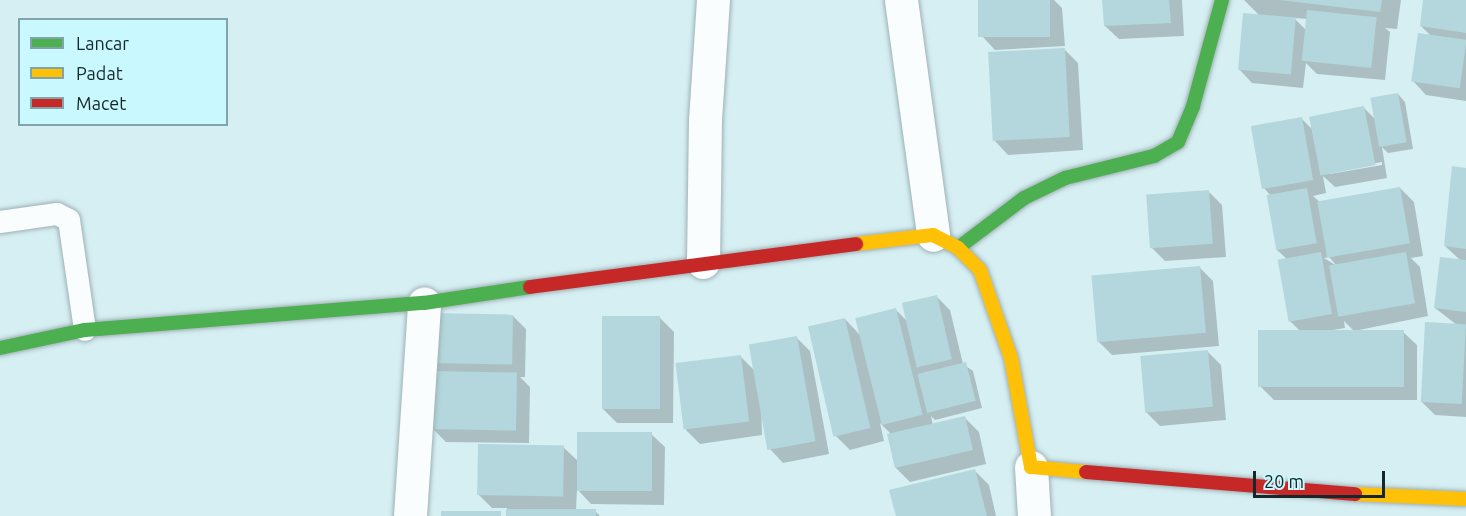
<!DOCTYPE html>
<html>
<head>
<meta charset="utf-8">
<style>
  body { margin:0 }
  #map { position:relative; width:1466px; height:516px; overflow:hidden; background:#d6eff3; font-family:Ubuntu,sans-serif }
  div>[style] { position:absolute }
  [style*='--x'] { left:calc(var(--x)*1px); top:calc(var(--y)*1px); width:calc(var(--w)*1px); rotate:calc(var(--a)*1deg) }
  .shadow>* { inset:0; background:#0003 }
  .building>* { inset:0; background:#b3d7dc; transform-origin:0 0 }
  .roads { filter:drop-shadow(0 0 2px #9eb1b4) drop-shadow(0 0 2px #9eb1b4) }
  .lane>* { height:22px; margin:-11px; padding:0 11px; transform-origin:11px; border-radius:11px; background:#f9fdfd }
  .street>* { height:33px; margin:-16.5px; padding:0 16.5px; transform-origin:16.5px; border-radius:16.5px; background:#f9fdfd }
  .fast>* { height:14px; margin:-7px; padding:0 7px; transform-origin:7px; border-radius:7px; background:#4caf50 }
  .slow>* { height:14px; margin:-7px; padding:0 7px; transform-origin:7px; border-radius:7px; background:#ffc107 }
  .jam>* { height:14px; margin:-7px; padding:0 7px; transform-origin:7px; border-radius:7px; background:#c62828 }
  span { translate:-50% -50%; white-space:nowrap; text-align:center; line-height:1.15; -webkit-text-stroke:4.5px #caf8ff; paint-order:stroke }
  .legend { position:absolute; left:18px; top:18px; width:210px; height:108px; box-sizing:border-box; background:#caf8ff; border:2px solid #82a4a9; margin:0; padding:8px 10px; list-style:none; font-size:18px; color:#152729 }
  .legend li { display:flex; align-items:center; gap:12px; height:30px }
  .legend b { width:30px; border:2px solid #82a4a9 }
  .scale { position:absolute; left:1253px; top:471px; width:132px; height:27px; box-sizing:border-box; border:3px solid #152729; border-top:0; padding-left:8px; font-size:18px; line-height:21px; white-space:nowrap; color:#152729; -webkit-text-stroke:4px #caf8ff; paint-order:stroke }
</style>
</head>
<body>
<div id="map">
  <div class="shadow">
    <div style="clip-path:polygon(980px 0,1054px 0,1062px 8px,1065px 46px,995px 50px,982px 36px)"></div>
    <div style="clip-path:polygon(1104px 0,1182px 0,1184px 36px,1119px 39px,1105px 26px)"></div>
    <div style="clip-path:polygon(evenodd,1244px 0,1401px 0,1397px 29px,1385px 28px,1390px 32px,1385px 80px,1317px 74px,1306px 63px,1303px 88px,1252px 83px,1239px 69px,1260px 16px,1244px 0,1294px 18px,1308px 19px,1307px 31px,1294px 18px)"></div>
    <div style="clip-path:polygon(1425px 0,1466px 0,1466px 101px,1426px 95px,1413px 81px,1432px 37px,1421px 26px)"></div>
    <div style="clip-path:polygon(1065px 50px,1078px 63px,1083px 150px,1008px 155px,995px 141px)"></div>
    <div style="clip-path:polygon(evenodd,1398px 94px,1405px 102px,1413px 149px,1388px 153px,1382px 147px,1387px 178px,1335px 187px,1323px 176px,1326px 193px,1313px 196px,1320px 202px,1400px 188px,1414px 202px,1423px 256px,1411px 258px,1420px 267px,1428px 316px,1354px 331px,1344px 321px,1345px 328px,1333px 330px,1333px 331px,1403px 332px,1417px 345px,1417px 400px,1274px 400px,1260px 386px,1300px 331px,1290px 321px,1288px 260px,1277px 250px,1271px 196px,1264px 188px,1302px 119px,1313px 130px,1364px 108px,1376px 120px,1398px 94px,1382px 162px,1382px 165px,1330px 174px,1330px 171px,1382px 162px,1398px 94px,1329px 257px,1337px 266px,1324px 258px,1329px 257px)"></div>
    <div style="clip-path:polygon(1466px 169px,1466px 417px,1435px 415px,1421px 401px,1457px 325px,1435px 308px,1460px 260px,1445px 246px)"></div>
    <div style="clip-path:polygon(1208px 191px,1222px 205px,1226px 257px,1165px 261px,1152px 248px)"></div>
    <div style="clip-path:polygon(1199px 267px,1213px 281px,1219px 346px,1112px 355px,1098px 341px)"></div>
    <div style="clip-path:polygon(937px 297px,950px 310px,963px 364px,973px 371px,982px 408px,935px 420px,931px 416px,933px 426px,965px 418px,979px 432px,986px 464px,910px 482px,896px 468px,892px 435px,880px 423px,884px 441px,850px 450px,836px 436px,845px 319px,860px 335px,895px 309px,908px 322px)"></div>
    <div style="clip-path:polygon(512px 315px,526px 329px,525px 377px,520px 377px,530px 387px,529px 443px,446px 442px,432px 428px,439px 373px,429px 363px)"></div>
    <div style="clip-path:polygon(660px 318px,674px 332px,673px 423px,617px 423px,603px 409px)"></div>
    <div style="clip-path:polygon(796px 337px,810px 351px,829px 454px,783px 463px,770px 449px,761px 401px,762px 435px,700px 444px,686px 430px,741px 357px,755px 371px)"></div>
    <div style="clip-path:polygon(1207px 351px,1221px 365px,1226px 420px,1160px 426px,1146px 412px)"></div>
    <div style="clip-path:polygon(651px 434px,665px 447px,664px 505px,591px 504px,577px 489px,576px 511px,595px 511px,600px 516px,507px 516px,507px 508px,492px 508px,478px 494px,563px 447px,578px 461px)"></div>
    <div style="clip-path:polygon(975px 471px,989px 485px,996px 516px,897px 516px)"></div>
  </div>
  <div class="building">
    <div style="left:978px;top:0;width:72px;height:37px"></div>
    <div style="clip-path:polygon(1102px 0,1169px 0,1171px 23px,1104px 26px)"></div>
    <div style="clip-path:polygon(1280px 0,1382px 0,1380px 12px)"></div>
    <div style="clip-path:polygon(1423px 0,1466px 0,1466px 33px,1420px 26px)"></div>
    <div style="left:1307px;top:10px;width:70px;height:51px;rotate:6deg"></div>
    <div style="left:1243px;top:13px;width:53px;height:57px;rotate:5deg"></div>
    <div style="left:1418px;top:33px;width:49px;height:49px;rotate:8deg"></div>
    <div style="left:1065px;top:48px;width:89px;height:77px;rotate:87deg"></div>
    <div style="left:1398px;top:93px;width:50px;height:28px;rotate:80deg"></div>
    <div style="left:1364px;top:106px;width:60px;height:56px;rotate:79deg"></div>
    <div style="left:1302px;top:117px;width:64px;height:52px;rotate:80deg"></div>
    <div style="clip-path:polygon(1452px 166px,1466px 168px,1466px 249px,1444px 246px)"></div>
    <div style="left:1400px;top:187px;width:57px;height:84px;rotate:80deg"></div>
    <div style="left:1307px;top:188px;width:56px;height:41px;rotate:80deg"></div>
    <div style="left:1209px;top:190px;width:54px;height:63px;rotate:86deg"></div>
    <div style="left:1321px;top:252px;width:63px;height:44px;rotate:80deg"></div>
    <div style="left:1406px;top:252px;width:52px;height:78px;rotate:80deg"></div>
    <div style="clip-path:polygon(1440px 257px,1466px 260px,1466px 312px,1434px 308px)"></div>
    <div style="left:1200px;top:266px;width:67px;height:109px;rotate:85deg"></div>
    <div style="left:937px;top:295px;width:66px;height:36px;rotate:77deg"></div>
    <div style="left:896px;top:308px;width:110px;height:42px;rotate:76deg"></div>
    <div style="left:428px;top:313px;width:85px;height:50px;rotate:1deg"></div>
    <div style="left:602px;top:316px;width:58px;height:93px"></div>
    <div style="left:845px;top:318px;width:113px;height:38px;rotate:77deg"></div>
    <div style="left:1425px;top:322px;width:41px;height:80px;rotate:3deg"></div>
    <div style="left:1258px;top:330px;width:146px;height:57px"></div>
    <div style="left:797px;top:336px;width:107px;height:49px;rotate:80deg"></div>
    <div style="left:1208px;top:350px;width:57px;height:68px;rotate:85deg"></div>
    <div style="left:741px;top:355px;width:67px;height:66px;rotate:83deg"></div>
    <div style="left:966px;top:362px;width:40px;height:50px;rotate:76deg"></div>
    <div style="left:431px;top:371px;width:86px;height:58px;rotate:1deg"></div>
    <div style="left:965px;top:416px;width:35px;height:80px;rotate:77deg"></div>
    <div style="left:577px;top:432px;width:75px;height:59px"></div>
    <div style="left:478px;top:444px;width:86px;height:51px;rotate:1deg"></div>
    <div style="clip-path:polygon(975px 469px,987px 516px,896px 516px,889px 490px)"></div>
    <div style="left:506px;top:509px;width:90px;height:7px"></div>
    <div style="left:441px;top:511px;width:60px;height:5px"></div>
  </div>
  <div class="roads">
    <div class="lane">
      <div style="--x:0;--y:222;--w:58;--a:-8"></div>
      <div style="--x:57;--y:214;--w:13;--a:27"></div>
      <div style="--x:69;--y:220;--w:111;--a:81.7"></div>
    </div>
    <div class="street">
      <div style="--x:901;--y:0;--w:237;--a:82.2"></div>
      <div style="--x:703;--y:262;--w:142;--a:-89.2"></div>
      <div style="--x:705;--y:120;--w:120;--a:-86.2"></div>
      <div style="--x:1031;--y:467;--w:49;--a:86.5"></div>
      <div style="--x:410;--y:516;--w:213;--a:-86.2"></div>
    </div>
    <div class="fast">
      <div style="--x:958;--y:248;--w:83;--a:-37.1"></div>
      <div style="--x:1024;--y:198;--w:46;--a:-26"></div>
      <div style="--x:1065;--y:178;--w:92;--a:-13.9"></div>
      <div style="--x:1154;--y:156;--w:28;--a:-30"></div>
      <div style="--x:1178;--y:142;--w:39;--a:-67"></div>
      <div style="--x:1193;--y:106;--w:110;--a:-74.7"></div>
      <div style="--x:0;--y:348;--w:87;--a:-12"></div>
      <div style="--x:85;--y:330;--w:340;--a:-4.6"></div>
      <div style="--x:424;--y:303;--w:107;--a:-8.6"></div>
    </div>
    <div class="slow">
      <div style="--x:856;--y:244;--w:78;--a:-6.7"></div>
      <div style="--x:933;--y:235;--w:28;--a:27"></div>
      <div style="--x:958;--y:248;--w:31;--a:45"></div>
      <div style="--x:980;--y:270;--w:93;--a:70.6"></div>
      <div style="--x:1011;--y:358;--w:111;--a:79.6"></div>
      <div style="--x:1031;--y:467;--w:55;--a:5.2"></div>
      <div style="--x:1355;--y:494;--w:111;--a:2.6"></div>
    </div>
    <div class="jam">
      <div style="--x:530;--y:287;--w:329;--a:-7.5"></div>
      <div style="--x:1086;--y:472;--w:270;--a:4.7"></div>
    </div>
  </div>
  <ul class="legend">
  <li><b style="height:8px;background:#4caf50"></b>Lancar</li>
  <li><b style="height:8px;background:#ffc107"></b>Padat</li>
  <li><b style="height:8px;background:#c62828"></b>Macet</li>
  </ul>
  <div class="scale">20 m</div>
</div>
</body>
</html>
